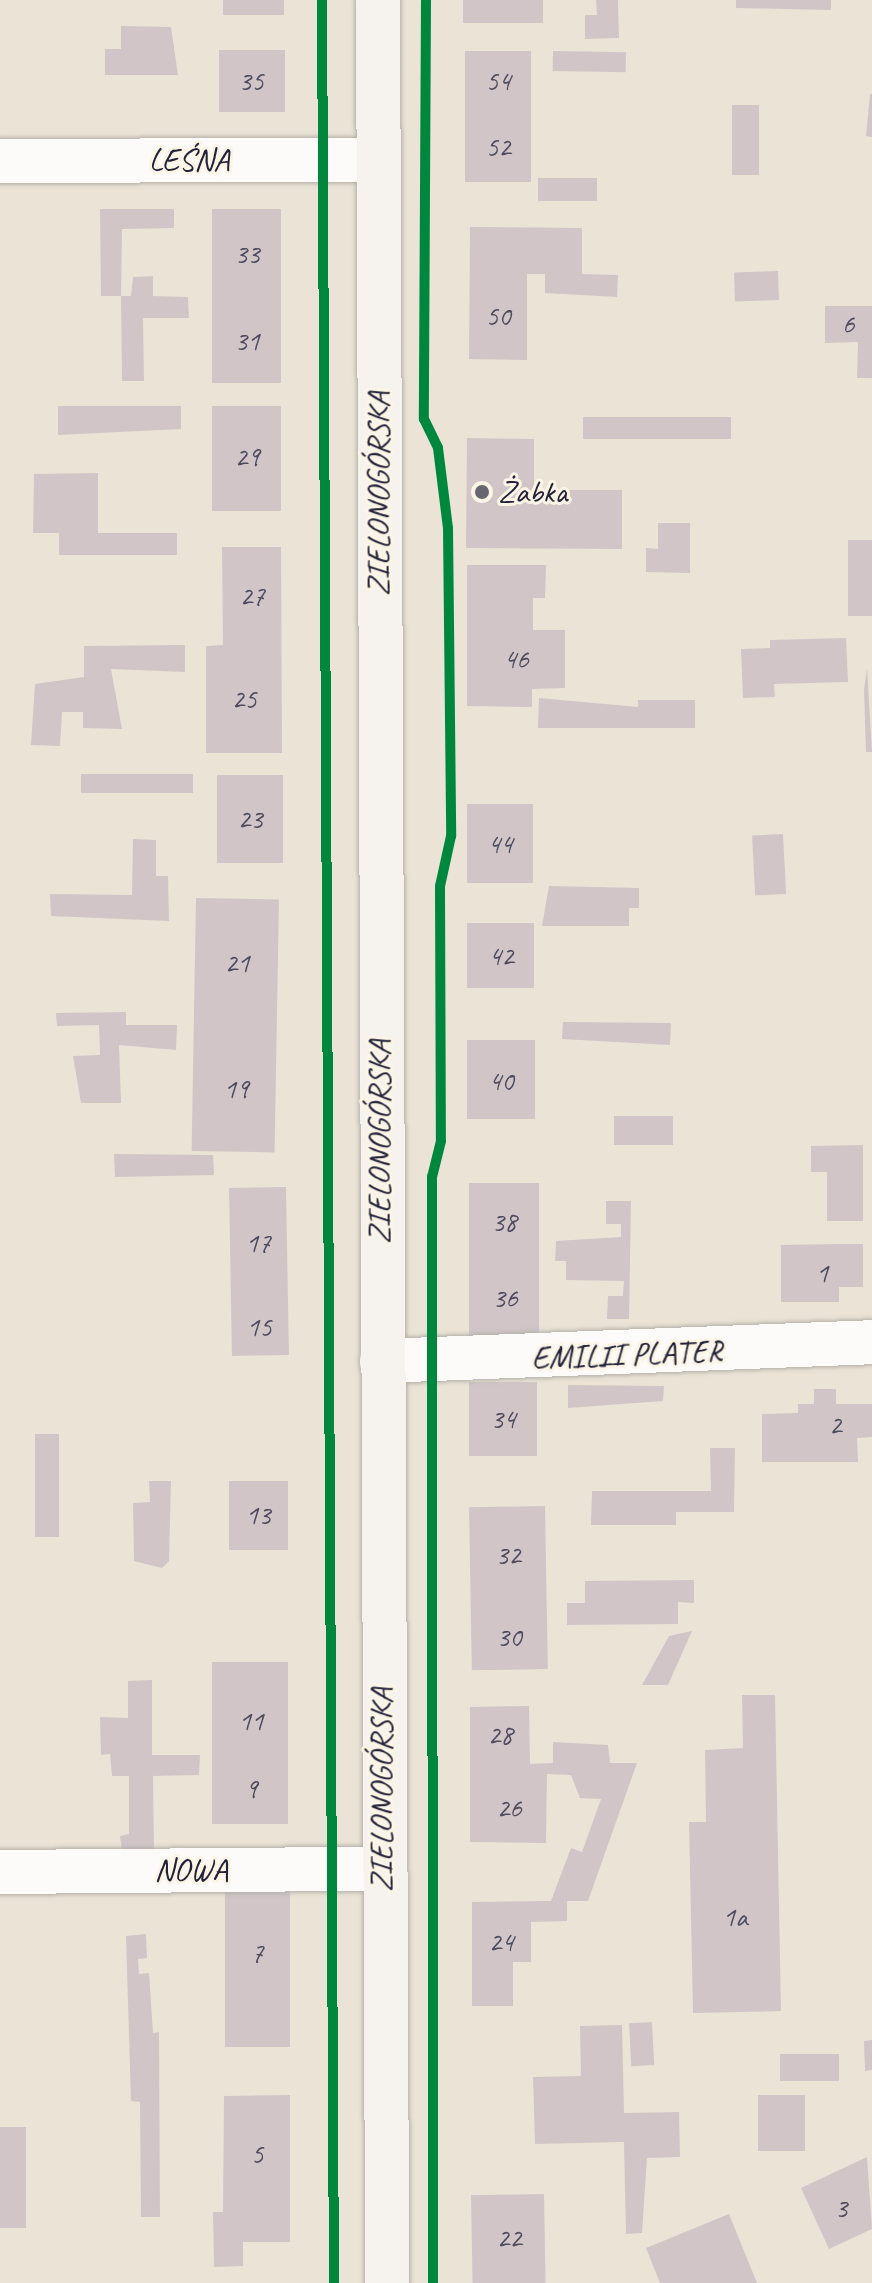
<!DOCTYPE html>
<html>
<head>
<meta charset="utf-8">
<style>
  body { margin:0 }
  #map { position:relative; width:872px; height:2283px; overflow:hidden; background:#ebe4d6; font-family:Caveat,sans-serif }
  div>[style] { position:absolute }
  [style*='--x'] { left:calc(var(--x)*1px); top:calc(var(--y)*1px); width:calc(var(--w)*1px); rotate:calc(var(--a)*1deg) }
  .building>* { inset:0; background:#d1c5c8; transform-origin:0 0 }
  .roads { filter:drop-shadow(0 0 2px #b5b0aa) drop-shadow(0 0 2px #b5b0aa) }
  .street>* { height:44px; margin:-22px; padding:0 22px; transform-origin:22px; border-radius:22px; background:#fcfbf9 }
  .secondary>* { height:44px; margin:-22px; padding:0 22px; transform-origin:22px; border-radius:22px; background:#f6f2ee }
  .cycleway>* { height:10px; margin:-5px; padding:0 5px; transform-origin:5px; border-radius:5px; background:#00873e }
  .dots>* { width:22px; height:22px; translate:-50% -50%; box-sizing:border-box; border:4px solid #fcf5e5; border-radius:50% }
  span { translate:-50% -50%; white-space:nowrap; text-align:center; line-height:1.15; -webkit-text-stroke:6px #fcf5e5; paint-order:stroke }
  .number-label { font-size:28px; color:#4e4b5e }
  .number-label span { -webkit-text-stroke-width:0 }
  .street-label { font-size:32px; color:#22223b }
  .poi-label { font-size:32px; color:#22223b }
  .left { translate:0 -50%; text-align:left }
</style>
</head>
<body>
<div id="map">
  <div class="building">
    <div style="left:223px;top:0;width:61px;height:15px"></div>
    <div style="left:463px;top:0;width:80px;height:23px"></div>
    <div style="clip-path:polygon(596px 0,618px 0,619px 38px,585px 39px,585px 15px,597px 15px)"></div>
    <div style="clip-path:polygon(736px 0,831px 0,831px 10px,736px 8px)"></div>
    <div style="clip-path:polygon(121px 26px,171px 27px,178px 75px,105px 75px,105px 49px,121px 49px)"></div>
    <div style="left:219px;top:50px;width:66px;height:62px"></div>
    <div style="left:465px;top:51px;width:66px;height:131px"></div>
    <div style="left:553px;top:51px;width:73px;height:20px;rotate:1deg"></div>
    <div style="clip-path:polygon(870px 94px,872px 94px,872px 137px,866px 136px)"></div>
    <div style="left:732px;top:105px;width:27px;height:70px"></div>
    <div style="left:538px;top:178px;width:59px;height:23px"></div>
    <div style="clip-path:polygon(100px 209px,174px 209px,174px 228px,122px 229px,121px 296px,101px 296px)"></div>
    <div style="left:281px;top:209px;width:174px;height:69px;rotate:90deg"></div>
    <div style="clip-path:polygon(470px 227px,582px 228px,582px 274px,618px 275px,617px 297px,545px 293px,545px 274px,527px 274px,527px 360px,469px 359px)"></div>
    <div style="left:778px;top:271px;width:29px;height:44px;rotate:88deg"></div>
    <div style="clip-path:polygon(153px 276px,153px 296px,188px 297px,189px 318px,143px 318px,144px 381px,122px 381px,121px 296px,131px 296px,133px 277px)"></div>
    <div style="clip-path:polygon(825px 306px,872px 306px,872px 378px,857px 378px,858px 342px,825px 343px)"></div>
    <div style="clip-path:polygon(58px 406px,181px 406px,181px 429px,58px 435px)"></div>
    <div style="left:212px;top:406px;width:69px;height:105px"></div>
    <div style="left:583px;top:417px;width:148px;height:22px"></div>
    <div style="clip-path:polygon(467px 438px,534px 439px,534px 490px,622px 490px,622px 549px,466px 548px)"></div>
    <div style="clip-path:polygon(98px 473px,98px 533px,177px 533px,177px 555px,59px 555px,59px 533px,33px 533px,34px 474px)"></div>
    <div style="clip-path:polygon(658px 523px,690px 523px,690px 573px,646px 572px,646px 548px,658px 549px)"></div>
    <div style="left:872px;top:540px;width:76px;height:24px;rotate:90deg"></div>
    <div style="clip-path:polygon(222px 547px,281px 547px,282px 753px,206px 753px,206px 646px,223px 645px)"></div>
    <div style="clip-path:polygon(467px 565px,546px 565px,545px 598px,533px 598px,533px 630px,565px 630px,565px 688px,532px 689px,532px 707px,467px 706px)"></div>
    <div style="clip-path:polygon(846px 638px,848px 682px,774px 684px,775px 697px,743px 698px,741px 649px,770px 648px,770px 640px)"></div>
    <div style="clip-path:polygon(185px 645px,185px 672px,111px 669px,122px 729px,83px 728px,83px 712px,62px 712px,60px 746px,31px 745px,35px 684px,84px 677px,84px 646px)"></div>
    <div style="clip-path:polygon(867px 668px,872px 752px,866px 752px,864px 690px)"></div>
    <div style="clip-path:polygon(539px 698px,638px 707px,638px 700px,695px 700px,695px 728px,538px 728px)"></div>
    <div style="left:193px;top:774px;width:19px;height:112px;rotate:90deg"></div>
    <div style="left:217px;top:775px;width:66px;height:88px"></div>
    <div style="left:467px;top:804px;width:66px;height:79px"></div>
    <div style="left:783px;top:834px;width:60px;height:31px;rotate:87deg"></div>
    <div style="clip-path:polygon(133px 839px,156px 840px,156px 876px,168px 876px,169px 921px,51px 916px,50px 894px,132px 895px)"></div>
    <div style="clip-path:polygon(549px 886px,639px 888px,639px 908px,629px 908px,629px 926px,542px 926px)"></div>
    <div style="left:196px;top:898px;width:83px;height:253px;rotate:1deg"></div>
    <div style="left:467px;top:923px;width:67px;height:65px"></div>
    <div style="clip-path:polygon(126px 1012px,126px 1025px,177px 1025px,176px 1050px,119px 1045px,121px 1103px,81px 1103px,73px 1056px,100px 1055px,99px 1025px,57px 1026px,56px 1013px)"></div>
    <div style="clip-path:polygon(563px 1022px,671px 1023px,670px 1045px,562px 1039px)"></div>
    <div style="left:535px;top:1040px;width:79px;height:68px;rotate:90deg"></div>
    <div style="left:614px;top:1116px;width:59px;height:29px"></div>
    <div style="clip-path:polygon(863px 1145px,863px 1221px,827px 1221px,827px 1172px,811px 1172px,811px 1146px)"></div>
    <div style="clip-path:polygon(114px 1154px,213px 1155px,214px 1175px,115px 1177px)"></div>
    <div style="left:469px;top:1183px;width:70px;height:153px"></div>
    <div style="left:286px;top:1187px;width:168px;height:57px;rotate:89deg"></div>
    <div style="clip-path:polygon(606px 1201px,631px 1201px,629px 1319px,607px 1319px,608px 1296px,623px 1296px,624px 1281px,566px 1280px,566px 1261px,555px 1261px,556px 1241px,621px 1237px,621px 1224px,606px 1224px)"></div>
    <div style="clip-path:polygon(839px 1244px,863px 1244px,863px 1287px,839px 1287px,839px 1302px,781px 1302px,781px 1245px)"></div>
    <div style="left:469px;top:1382px;width:68px;height:74px"></div>
    <div style="clip-path:polygon(568px 1385px,664px 1386px,663px 1401px,568px 1408px)"></div>
    <div style="clip-path:polygon(814px 1389px,836px 1389px,836px 1404px,872px 1404px,872px 1437px,857px 1438px,858px 1462px,762px 1462px,762px 1414px,798px 1413px,798px 1404px,814px 1404px)"></div>
    <div style="left:59px;top:1434px;width:103px;height:24px;rotate:90deg"></div>
    <div style="clip-path:polygon(710px 1448px,735px 1448px,734px 1512px,676px 1512px,676px 1525px,591px 1525px,592px 1491px,711px 1491px)"></div>
    <div style="clip-path:polygon(149px 1481px,171px 1481px,169px 1561px,162px 1568px,134px 1561px,133px 1503px,150px 1502px)"></div>
    <div style="left:229px;top:1481px;width:59px;height:69px"></div>
    <div style="left:545px;top:1506px;width:163px;height:76px;rotate:89deg"></div>
    <div style="clip-path:polygon(694px 1580px,694px 1603px,678px 1602px,678px 1624px,567px 1625px,567px 1603px,585px 1603px,585px 1581px)"></div>
    <div style="clip-path:polygon(692px 1631px,668px 1685px,642px 1685px,669px 1636px)"></div>
    <div style="left:212px;top:1662px;width:76px;height:162px"></div>
    <div style="clip-path:polygon(152px 1680px,152px 1755px,200px 1755px,199px 1775px,153px 1776px,154px 1851px,122px 1852px,120px 1836px,129px 1834px,129px 1776px,112px 1776px,110px 1754px,101px 1755px,100px 1717px,128px 1718px,128px 1681px)"></div>
    <div style="clip-path:polygon(742px 1695px,775px 1695px,781px 2011px,693px 2013px,689px 1822px,706px 1822px,705px 1750px,743px 1748px)"></div>
    <div style="clip-path:polygon(529px 1706px,530px 1764px,553px 1763px,553px 1742px,608px 1745px,610px 1763px,637px 1763px,588px 1901px,567px 1901px,567px 1921px,531px 1922px,531px 1962px,513px 1962px,513px 2006px,472px 2006px,472px 1902px,551px 1901px,571px 1848px,582px 1852px,601px 1799px,580px 1798px,571px 1775px,547px 1774px,546px 1843px,470px 1842px,470px 1707px)"></div>
    <div style="left:290px;top:1889px;width:158px;height:65px;rotate:90deg"></div>
    <div style="clip-path:polygon(146px 1934px,147px 1958px,138px 1959px,139px 1974px,149px 1973px,153px 2033px,159px 2032px,160px 2217px,141px 2217px,140px 2102px,131px 2101px,126px 1936px)"></div>
    <div style="left:652px;top:2022px;width:43px;height:23px;rotate:87deg"></div>
    <div style="clip-path:polygon(622px 2025px,624px 2113px,679px 2112px,680px 2157px,647px 2158px,642px 2233px,626px 2234px,624px 2142px,535px 2144px,533px 2077px,581px 2076px,580px 2026px)"></div>
    <div style="clip-path:polygon(872px 2040px,872px 2070px,865px 2071px,864px 2041px)"></div>
    <div style="left:780px;top:2054px;width:59px;height:27px"></div>
    <div style="clip-path:polygon(290px 2095px,290px 2242px,243px 2242px,243px 2266px,214px 2267px,213px 2212px,223px 2212px,224px 2096px)"></div>
    <div style="left:758px;top:2095px;width:47px;height:56px"></div>
    <div style="left:0;top:2127px;width:26px;height:101px"></div>
    <div style="clip-path:polygon(867px 2157px,872px 2229px,829px 2249px,801px 2188px)"></div>
    <div style="left:544px;top:2194px;width:89px;height:73px;rotate:89deg"></div>
    <div style="clip-path:polygon(729px 2214px,757px 2283px,660px 2283px,646px 2248px)"></div>
  </div>
  <div class="roads">
    <div class="street">
      <div style="--x:0;--y:161;--w:378;--a:-0.2"></div>
      <div style="--x:382;--y:1361;--w:490;--a:-2.2"></div>
      <div style="--x:0;--y:1872;--w:381;--a:-0.5"></div>
    </div>
    <div class="secondary">
      <div style="--x:378;--y:0;--w:2283;--a:89.77"></div>
    </div>
  </div>
  <div class="cycleway">
    <div style="--x:322;--y:0;--w:2283;--a:89.7"></div>
    <div style="--x:426;--y:0;--w:419;--a:90.3"></div>
    <div style="--x:424;--y:419;--w:32;--a:64"></div>
    <div style="--x:438;--y:448;--w:81;--a:82.9"></div>
    <div style="--x:448;--y:528;--w:308;--a:89.4"></div>
    <div style="--x:451;--y:836;--w:51;--a:102.4"></div>
    <div style="--x:440;--y:886;--w:255;--a:89.8"></div>
    <div style="--x:441;--y:1141;--w:36;--a:104"></div>
    <div style="--x:432;--y:1176;--w:1107;--a:89.95"></div>
  </div>
  <div class="dots">
    <div style="left:482px;top:492px;background:#686671"></div>
  </div>
  <div class="number-label">
    <span style="left:251px;top:81px">35</span>
    <span style="left:498px;top:81px">54</span>
    <span style="left:498px;top:147px">52</span>
    <span style="left:247px;top:254px">33</span>
    <span style="left:498px;top:316px">50</span>
    <span style="left:848px;top:324px">6</span>
    <span style="left:247px;top:341px">31</span>
    <span style="left:247px;top:457px">29</span>
    <span style="left:252px;top:596px">27</span>
    <span style="left:516px;top:659px">46</span>
    <span style="left:244px;top:699px">25</span>
    <span style="left:250px;top:819px">23</span>
    <span style="left:500px;top:844px">44</span>
    <span style="left:501px;top:956px">42</span>
    <span style="left:237px;top:963px">21</span>
    <span style="left:501px;top:1081px">40</span>
    <span style="left:236px;top:1089px">19</span>
    <span style="left:504px;top:1222px">38</span>
    <span style="left:258px;top:1243px">17</span>
    <span style="left:822px;top:1273px">1</span>
    <span style="left:505px;top:1298px">36</span>
    <span style="left:259px;top:1327px">15</span>
    <span style="left:503px;top:1419px">34</span>
    <span style="left:835px;top:1425px">2</span>
    <span style="left:258px;top:1515px">13</span>
    <span style="left:508px;top:1555px">32</span>
    <span style="left:509px;top:1637px">30</span>
    <span style="left:251px;top:1721px">11</span>
    <span style="left:500px;top:1735px">28</span>
    <span style="left:251px;top:1789px">9</span>
    <span style="left:509px;top:1808px">26</span>
    <span style="left:735px;top:1917px">1a</span>
    <span style="left:501px;top:1942px">24</span>
    <span style="left:257px;top:1953px">7</span>
    <span style="left:257px;top:2154px">5</span>
    <span style="left:841px;top:2208px">3</span>
    <span style="left:509px;top:2238px">22</span>
  </div>
  <div class="street-label">
    <span style="left:189px;top:160px">LEŚNA</span>
    <span style="left:379px;top:494px;rotate:-90deg">ZIELONOGÓRSKA</span>
    <span style="left:380px;top:1142px;rotate:-90deg">ZIELONOGÓRSKA</span>
    <span style="left:627px;top:1355px;rotate:-2deg">EMILII PLATER</span>
    <span style="left:382px;top:1790px;rotate:-90deg">ZIELONOGÓRSKA</span>
    <span style="left:191px;top:1870px">NOWA</span>
  </div>
  <div class="poi-label">
    <span class="left" style="left:498px;top:492px">Żabka</span>
  </div>
</div>
</body>
</html>
